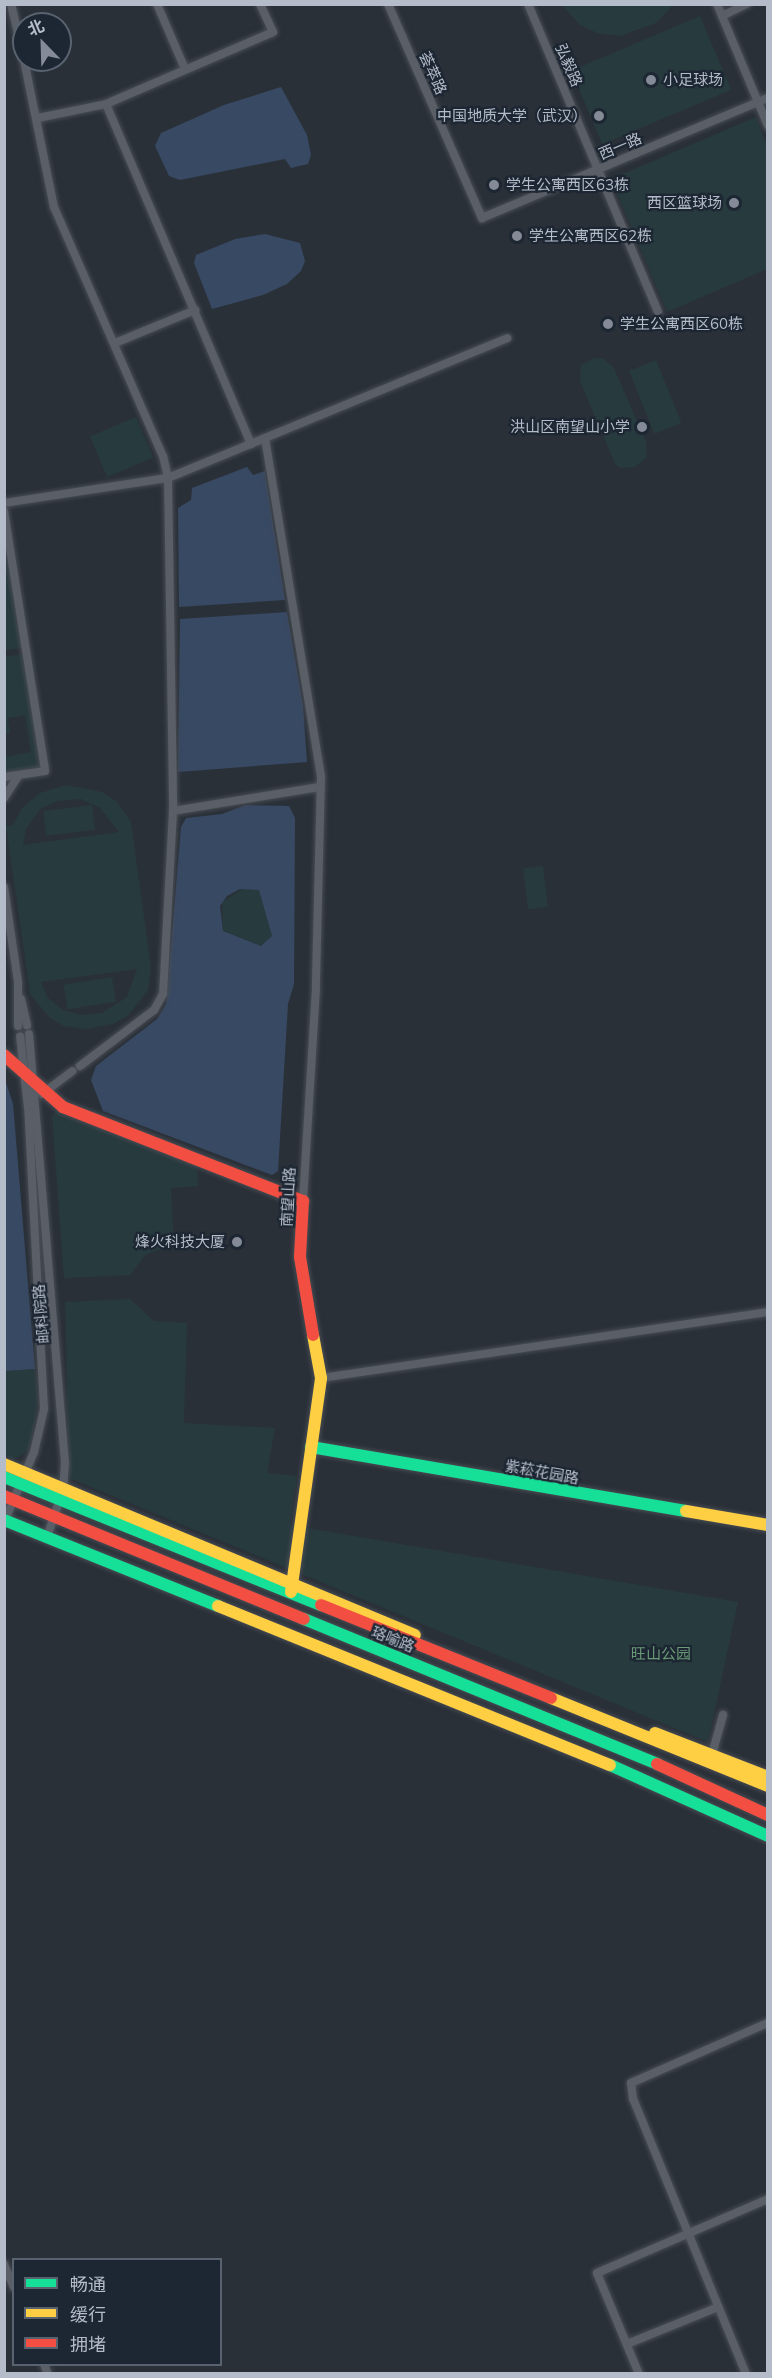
<!DOCTYPE html>
<html>
<head>
<meta charset="utf-8">
<style>
  body { margin:0 }
  #map { position:relative; width:772px; height:2378px; overflow:hidden; background:#2a3038; font-family:Mulish,"Noto Sans SC",sans-serif }
  div>[style] { position:absolute }
  [style*='--x'] { left:calc(var(--x)*1px); top:calc(var(--y)*1px); width:calc(var(--w)*1px); rotate:calc(var(--a)*1deg) }
  .green>* { inset:0; background:#273a3e; transform-origin:0 0 }
  .water>* { inset:0; background:#384963 }
  .roads { filter:drop-shadow(0 0 2px #484c53) drop-shadow(0 0 2px #484c53) }
  .street>* { height:8px; margin:-4px; padding:0 4px; transform-origin:4px; border-radius:4px; background:#5a5e66 }
  .fast>* { height:12px; margin:-6px; padding:0 6px; transform-origin:6px; border-radius:6px; background:#16e098 }
  .slow>* { height:12px; margin:-6px; padding:0 6px; transform-origin:6px; border-radius:6px; background:#ffcf43 }
  .jam>* { height:12px; margin:-6px; padding:0 6px; transform-origin:6px; border-radius:6px; background:#f24e42 }
  .dots>* { width:16px; height:16px; translate:-50% -50%; box-sizing:border-box; border:3px solid #1d2633; border-radius:50% }
  span { translate:-50% -50%; white-space:nowrap; text-align:center; line-height:1.15; -webkit-text-stroke:4.5px #1d2633; paint-order:stroke }
  .street-label { font-size:15px; color:#b4bcc9 }
  .poi-label { font-size:15px; color:#b4bcc9 }
  .left { translate:0 -50%; text-align:left }
  .right { translate:-100% -50%; text-align:right }
  .park-label { font-size:15px; color:#6b9a76 }
  .frame { position:absolute; inset:0; border:6px solid #b4bcc9; pointer-events:none }
  .legend { position:absolute; left:12px; top:2258px; width:210px; height:108px; box-sizing:border-box; background:#1d2633; border:2px solid #59626f; margin:0; padding:8px 10px; list-style:none; font-size:18px; color:#b4bcc9 }
  .legend li { display:flex; align-items:center; gap:12px; height:30px }
  .legend b { width:30px; border:2px solid #59626f }
  .north { position:absolute; left:12px; top:12px; width:60px; height:60px; box-sizing:border-box; background:#1d2633; border:2px solid #59626f; border-radius:50%; rotate:337deg; font-size:16px; font-weight:700; line-height:24px; text-align:center; color:#b4bcc9 }
  .north::after { content:''; display:block; margin:auto; width:21px; height:27px; background:#848b96; clip-path:polygon(50% 0,100% 100%,50% 72%,0 100%) }
</style>
</head>
<body>
<div id="map">
  <div class="green">
    <div style="clip-path:polygon(562px 5px,673px 5px,656px 23px,620px 36px,597px 33px,580px 25px)"></div>
    <div style="left:700px;top:16px;width:80px;height:140px;rotate:67deg"></div>
    <div style="clip-path:polygon(756px 117px,767px 146px,767px 269px,667px 312px,611px 179px)"></div>
    <div style="clip-path:polygon(595px 358px,604px 359px,614px 368px,646px 442px,647px 457px,635px 467px,620px 468px,615px 464px,580px 381px,581px 365px)"></div>
    <div style="left:656px;top:360px;width:68px;height:29px;rotate:68deg"></div>
    <div style="left:136px;top:417px;width:44px;height:50px;rotate:67deg"></div>
    <div style="clip-path:polygon(7px 546px,22px 648px,5px 650px,4px 547px)"></div>
    <div style="clip-path:polygon(23px 654px,41px 767px,5px 773px,5px 757px,31px 752px,25px 715px,8px 718px,10px 733px,5px 734px,5px 657px)"></div>
    <div style="clip-path:polygon(evenodd,66px 785px,102px 792px,116px 801px,131px 822px,151px 968px,148px 990px,128px 1016px,113px 1024px,86px 1029px,64px 1026px,49px 1017px,30px 994px,6px 826px,13px 825px,22px 808px,40px 793px,66px 785px,81px 799px,100px 808px,119px 832px,23px 845px,26px 829px,40px 809px,57px 801px,81px 799px,66px 785px,137px 969px,127px 997px,102px 1013px,81px 1015px,63px 1010px,47px 997px,41px 982px,137px 969px)"></div>
    <div style="left:92px;top:805px;width:25px;height:49px;rotate:83deg"></div>
    <div style="left:543px;top:866px;width:41px;height:20px;rotate:83deg"></div>
    <div style="clip-path:polygon(244px 888px,259px 889px,265px 906px,272px 938px,261px 946px,223px 931px,222px 902px)"></div>
    <div style="left:112px;top:977px;width:25px;height:49px;rotate:81deg"></div>
    <div style="clip-path:polygon(58px 1110px,197px 1167px,198px 1186px,171px 1188px,174px 1244px,145px 1255px,130px 1275px,64px 1278px,52px 1116px)"></div>
    <div style="clip-path:polygon(130px 1299px,154px 1321px,187px 1323px,184px 1423px,275px 1428px,267px 1473px,297px 1476px,290px 1525px,738px 1602px,708px 1742px,69px 1478px,65px 1302px)"></div>
    <div style="clip-path:polygon(35px 1369px,38px 1400px,32px 1439px,28px 1451px,14px 1460px,5px 1455px,5px 1371px)"></div>
  </div>
  <div class="water">
    <div style="clip-path:polygon(281px 87px,307px 135px,311px 155px,308px 164px,291px 168px,285px 159px,180px 180px,169px 176px,155px 146px,161px 133px,224px 105px)"></div>
    <div style="clip-path:polygon(265px 234px,300px 243px,305px 261px,301px 271px,287px 284px,263px 295px,212px 309px,194px 263px,196px 255px,235px 239px)"></div>
    <div style="clip-path:polygon(247px 467px,253px 475px,265px 471px,285px 600px,179px 607px,178px 508px,191px 500px,192px 488px)"></div>
    <div style="clip-path:polygon(287px 612px,303px 705px,307px 762px,178px 772px,180px 619px)"></div>
    <div style="clip-path:polygon(evenodd,245px 805px,289px 806px,295px 818px,294px 984px,288px 1004px,278px 1171px,272px 1175px,103px 1111px,91px 1080px,96px 1066px,157px 1019px,166px 1004px,181px 827px,186px 818px,222px 814px,245px 805px,240px 889px,259px 890px,272px 936px,261px 946px,223px 931px,220px 906px,227px 896px,240px 889px)"></div>
    <div style="clip-path:polygon(4px 1076px,13px 1104px,35px 1369px,5px 1371px)"></div>
  </div>
  <div class="roads">
    <div class="street">
      <div style="--x:11;--y:4;--w:56;--a:76.5"></div>
      <div style="--x:157;--y:4;--w:71;--a:66.7"></div>
      <div style="--x:388;--y:4;--w:234;--a:66.3"></div>
      <div style="--x:482;--y:218;--w:310;--a:-22.8"></div>
      <div style="--x:528;--y:4;--w:334;--a:67.1"></div>
      <div style="--x:717;--y:4;--w:132;--a:67.3"></div>
      <div style="--x:722;--y:16;--w:28;--a:-26"></div>
      <div style="--x:24;--y:60;--w:150;--a:78.5"></div>
      <div style="--x:54;--y:207;--w:272;--a:66.4"></div>
      <div style="--x:163;--y:456;--w:23;--a:77"></div>
      <div style="--x:168;--y:478;--w:333;--a:89.1"></div>
      <div style="--x:173;--y:811;--w:183;--a:93.1"></div>
      <div style="--x:163;--y:994;--w:18;--a:119"></div>
      <div style="--x:154;--y:1010;--w:93;--a:142.9"></div>
      <div style="--x:106;--y:104;--w:370;--a:66.9"></div>
      <div style="--x:38;--y:118;--w:69;--a:-11.6"></div>
      <div style="--x:106;--y:104;--w:182;--a:-23.3"></div>
      <div style="--x:273;--y:32;--w:31;--a:-115"></div>
      <div style="--x:115;--y:343;--w:87;--a:-22.4"></div>
      <div style="--x:265;--y:438;--w:343;--a:80.6"></div>
      <div style="--x:321;--y:776;--w:212;--a:91.4"></div>
      <div style="--x:316;--y:988;--w:213;--a:93.5"></div>
      <div style="--x:4;--y:503;--w:166;--a:-8.7"></div>
      <div style="--x:168;--y:478;--w:367;--a:-22.4"></div>
      <div style="--x:4;--y:511;--w:263;--a:81"></div>
      <div style="--x:45;--y:771;--w:41;--a:171.7"></div>
      <div style="--x:4;--y:798;--w:27;--a:-57"></div>
      <div style="--x:173;--y:811;--w:149;--a:-9.3"></div>
      <div style="--x:4;--y:887;--w:96;--a:81.6"></div>
      <div style="--x:18;--y:982;--w:44;--a:90"></div>
      <div style="--x:21;--y:999;--w:27;--a:77"></div>
      <div style="--x:29;--y:1034;--w:431;--a:85.2"></div>
      <div style="--x:65;--y:1463;--w:27;--a:94"></div>
      <div style="--x:63;--y:1490;--w:50;--a:108.8"></div>
      <div style="--x:42;--y:1094;--w:38;--a:-37"></div>
      <div style="--x:321;--y:1378;--w:452;--a:-8.4"></div>
      <div style="--x:5;--y:1520;--w:74;--a:-66.9"></div>
      <div style="--x:34;--y:1452;--w:44;--a:-76.9"></div>
      <div style="--x:44;--y:1409;--w:301;--a:-93"></div>
      <div style="--x:28;--y:1108;--w:72;--a:-96.3"></div>
      <div style="--x:711;--y:1758;--w:45;--a:-74.4"></div>
      <div style="--x:4;--y:2264;--w:25;--a:67"></div>
      <div style="--x:627;--y:2344;--w:98;--a:-22.1"></div>
      <div style="--x:44;--y:2364;--w:9;--a:69"></div>
      <div style="--x:639;--y:2374;--w:109;--a:-112.6"></div>
      <div style="--x:597;--y:2273;--w:186;--a:-23.4"></div>
      <div style="--x:746;--y:2374;--w:297;--a:-112.3"></div>
      <div style="--x:633;--y:2099;--w:16;--a:-97"></div>
      <div style="--x:631;--y:2083;--w:150;--a:-23.7"></div>
    </div>
    <div class="fast">
      <div style="--x:311;--y:1447;--w:380;--a:9.7"></div>
      <div style="--x:4;--y:1477;--w:342;--a:22"></div>
      <div style="--x:4;--y:1520;--w:231;--a:21.9"></div>
      <div style="--x:304;--y:1619;--w:382;--a:22.3"></div>
      <div style="--x:610;--y:1765;--w:173;--a:24.2"></div>
    </div>
    <div class="slow">
      <div style="--x:4;--y:1464;--w:445;--a:22.6"></div>
      <div style="--x:686;--y:1511;--w:83;--a:9.7"></div>
      <div style="--x:291;--y:1592;--w:216;--a:-82"></div>
      <div style="--x:321;--y:1378;--w:44;--a:-100.5"></div>
      <div style="--x:218;--y:1606;--w:423;--a:22.1"></div>
      <div style="--x:551;--y:1698;--w:234;--a:22.1"></div>
      <div style="--x:655;--y:1733;--w:121;--a:21.3"></div>
    </div>
    <div class="jam">
      <div style="--x:4;--y:1055;--w:79;--a:41.4"></div>
      <div style="--x:63;--y:1107;--w:258;--a:21.4"></div>
      <div style="--x:303;--y:1201;--w:56;--a:93.1"></div>
      <div style="--x:300;--y:1257;--w:79;--a:80.5"></div>
      <div style="--x:4;--y:1496;--w:324;--a:22.3"></div>
      <div style="--x:321;--y:1605;--w:248;--a:22"></div>
      <div style="--x:657;--y:1764;--w:122;--a:24.7"></div>
    </div>
  </div>
  <div class="dots">
    <div style="left:651px;top:80px;background:#848b96"></div>
    <div style="left:599px;top:116px;background:#848b96"></div>
    <div style="left:494px;top:185px;background:#848b96"></div>
    <div style="left:734px;top:203px;background:#848b96"></div>
    <div style="left:517px;top:236px;background:#848b96"></div>
    <div style="left:608px;top:324px;background:#848b96"></div>
    <div style="left:642px;top:427px;background:#848b96"></div>
    <div style="left:237px;top:1242px;background:#848b96"></div>
  </div>
  <div class="street-label">
    <span style="left:569px;top:65px;rotate:67deg">弘毅路</span>
    <span style="left:433px;top:73px;rotate:66deg">荟萃路</span>
    <span style="left:620px;top:146px;rotate:-23deg">西一路</span>
    <span style="left:288px;top:1197px;rotate:-87deg">南望山路</span>
    <span style="left:41px;top:1314px;rotate:-95deg">邮科院路</span>
    <span style="left:542px;top:1472px;rotate:10deg">紫菘花园路</span>
    <span style="left:393px;top:1639px;rotate:22deg">珞喻路</span>
  </div>
  <div class="poi-label">
    <span class="left" style="left:663px;top:80px">小足球场</span>
    <span class="right" style="left:587px;top:116px">中国地质大学（武汉）</span>
    <span class="left" style="left:506px;top:185px">学生公寓西区63栋</span>
    <span class="right" style="left:722px;top:203px">西区篮球场</span>
    <span class="left" style="left:529px;top:236px">学生公寓西区62栋</span>
    <span class="left" style="left:620px;top:324px">学生公寓西区60栋</span>
    <span class="right" style="left:630px;top:427px">洪山区南望山小学</span>
    <span class="right" style="left:225px;top:1242px">烽火科技大厦</span>
  </div>
  <div class="park-label">
    <span style="left:661px;top:1654px">旺山公园</span>
  </div>
  <div class="frame"></div>
  <ul class="legend">
  <li><b style="height:8px;background:#16e098"></b>畅通</li>
  <li><b style="height:8px;background:#ffcf43"></b>缓行</li>
  <li><b style="height:8px;background:#f24e42"></b>拥堵</li>
  </ul>
  <div class="north">北</div>
</div>
</body>
</html>
